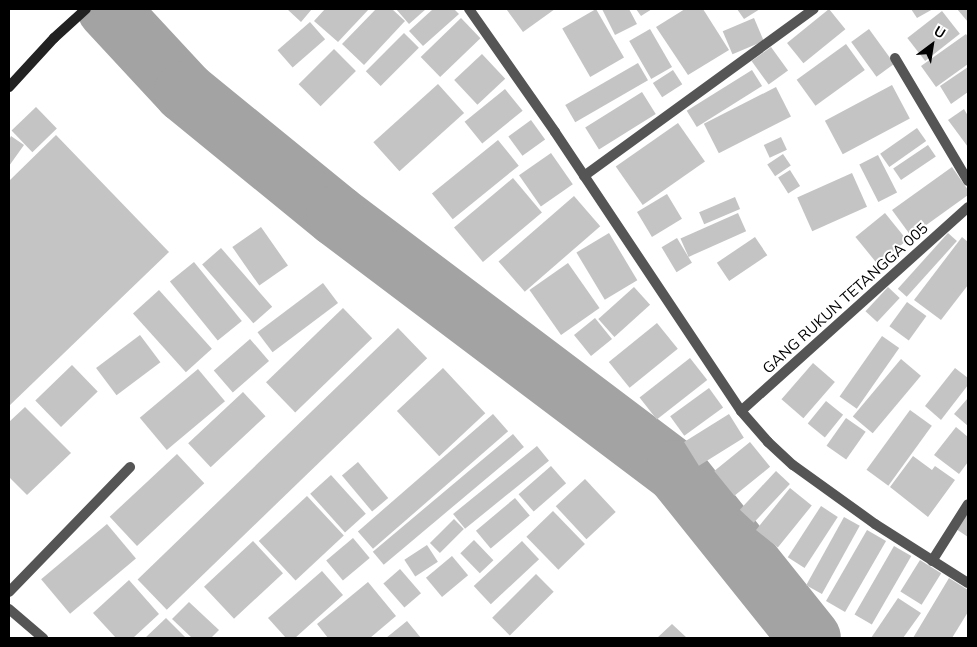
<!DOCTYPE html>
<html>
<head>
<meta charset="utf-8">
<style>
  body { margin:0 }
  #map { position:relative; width:977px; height:647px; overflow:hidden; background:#fff; font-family:Mulish,sans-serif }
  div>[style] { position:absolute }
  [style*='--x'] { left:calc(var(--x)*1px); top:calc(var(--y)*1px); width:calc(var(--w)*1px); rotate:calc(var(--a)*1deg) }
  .river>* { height:62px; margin:-31px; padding:0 31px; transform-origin:31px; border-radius:31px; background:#a3a3a3 }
  .building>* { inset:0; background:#c4c4c4; transform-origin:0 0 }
  .service>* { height:10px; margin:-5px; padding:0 5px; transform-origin:5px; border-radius:5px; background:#555 }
  .minor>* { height:10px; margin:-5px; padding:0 5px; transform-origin:5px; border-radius:5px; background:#555 }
  .tertiary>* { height:10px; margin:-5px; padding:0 5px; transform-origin:5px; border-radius:5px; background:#555 }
  .secondary>* { height:10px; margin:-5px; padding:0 5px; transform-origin:5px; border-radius:5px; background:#222 }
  span { translate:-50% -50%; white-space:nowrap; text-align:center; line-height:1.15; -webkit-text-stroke:4px #fff; paint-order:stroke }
  .street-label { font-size:15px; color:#000 }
  .frame { position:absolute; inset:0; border:10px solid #000; pointer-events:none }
  .north { position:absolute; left:907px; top:20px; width:50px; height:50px; -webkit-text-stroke:4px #fff; paint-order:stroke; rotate:31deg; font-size:14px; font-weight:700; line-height:20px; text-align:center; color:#000 }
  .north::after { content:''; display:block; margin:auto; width:18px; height:22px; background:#000; clip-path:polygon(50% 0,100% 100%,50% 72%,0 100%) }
</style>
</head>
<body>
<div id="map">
  <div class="river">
    <div style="--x:108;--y:9;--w:113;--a:47.1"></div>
    <div style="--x:185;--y:92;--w:196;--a:39.2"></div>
    <div style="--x:337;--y:216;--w:424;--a:37"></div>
    <div style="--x:676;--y:471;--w:214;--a:51.3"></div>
  </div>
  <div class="building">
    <div style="clip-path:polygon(287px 9px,312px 9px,301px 22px)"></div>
    <div style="clip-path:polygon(325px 9px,369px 9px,338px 42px,314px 21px)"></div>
    <div style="clip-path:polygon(376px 9px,392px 9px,405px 21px,364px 65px,342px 44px)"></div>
    <div style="clip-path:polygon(396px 9px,426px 9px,409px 24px)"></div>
    <div style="clip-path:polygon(433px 9px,454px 9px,459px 14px,423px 46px,409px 31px)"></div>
    <div style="clip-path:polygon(509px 9px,555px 9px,523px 32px,507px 10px)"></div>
    <div style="left:596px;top:9px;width:56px;height:39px;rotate:60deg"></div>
    <div style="clip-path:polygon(602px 9px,629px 9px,637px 24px,615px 35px)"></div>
    <div style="clip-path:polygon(636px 9px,652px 9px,641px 16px)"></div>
    <div style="clip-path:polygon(685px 9px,703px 9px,729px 50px,688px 75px,656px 27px)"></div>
    <div style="clip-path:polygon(737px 9px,760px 9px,744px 19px)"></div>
    <div style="left:829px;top:9px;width:26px;height:54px;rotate:51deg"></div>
    <div style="clip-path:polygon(911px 9px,933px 9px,917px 18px)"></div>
    <div style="clip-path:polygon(957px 9px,968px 9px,968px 22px)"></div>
    <div style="left:942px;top:11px;width:29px;height:44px;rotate:52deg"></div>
    <div style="left:461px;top:18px;width:28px;height:56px;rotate:46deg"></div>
    <div style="left:754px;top:18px;width:25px;height:34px;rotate:67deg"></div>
    <div style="left:310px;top:22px;width:23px;height:43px;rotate:49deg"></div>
    <div style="left:650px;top:29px;width:44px;height:24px;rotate:60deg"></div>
    <div style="left:869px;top:29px;width:43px;height:22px;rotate:54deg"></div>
    <div style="left:404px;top:33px;width:21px;height:54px;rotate:45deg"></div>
    <div style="clip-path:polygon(966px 34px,968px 37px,968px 64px,936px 87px,921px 66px)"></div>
    <div style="left:846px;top:44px;width:32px;height:61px;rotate:54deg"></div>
    <div style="left:771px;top:47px;width:29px;height:24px;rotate:54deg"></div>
    <div style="left:334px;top:49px;width:31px;height:50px;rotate:45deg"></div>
    <div style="left:482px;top:54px;width:34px;height:38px;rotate:47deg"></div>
    <div style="left:638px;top:63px;width:20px;height:84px;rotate:60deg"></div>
    <div style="clip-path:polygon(968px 67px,968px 92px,951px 104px,940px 86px)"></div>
    <div style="left:673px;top:70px;width:17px;height:24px;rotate:57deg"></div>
    <div style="left:752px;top:70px;width:19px;height:77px;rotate:58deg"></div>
    <div style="left:438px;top:84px;width:39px;height:87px;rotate:48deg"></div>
    <div style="left:892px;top:85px;width:38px;height:76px;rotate:62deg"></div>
    <div style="left:776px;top:87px;width:33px;height:81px;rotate:63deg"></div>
    <div style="left:505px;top:89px;width:28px;height:52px;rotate:51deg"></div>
    <div style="left:642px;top:92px;width:26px;height:67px;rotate:58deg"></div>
    <div style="left:36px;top:107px;width:30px;height:34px;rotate:46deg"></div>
    <div style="clip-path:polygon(964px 109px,968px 116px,968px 147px,948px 120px)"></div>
    <div style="left:531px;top:120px;width:24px;height:28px;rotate:54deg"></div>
    <div style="left:678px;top:123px;width:47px;height:76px;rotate:55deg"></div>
    <div style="left:917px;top:128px;width:16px;height:45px;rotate:55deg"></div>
    <div style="clip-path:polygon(56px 135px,169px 252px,9px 406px,9px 181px)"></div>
    <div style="clip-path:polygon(11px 136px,24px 145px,9px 166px,9px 140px)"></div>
    <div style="left:781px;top:137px;width:14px;height:19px;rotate:65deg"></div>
    <div style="left:498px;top:140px;width:33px;height:85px;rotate:51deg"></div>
    <div style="left:928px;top:145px;width:14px;height:42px;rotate:56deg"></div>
    <div style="left:551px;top:153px;width:38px;height:39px;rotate:55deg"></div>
    <div style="left:783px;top:154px;width:14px;height:19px;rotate:56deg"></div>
    <div style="left:878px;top:155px;width:42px;height:21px;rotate:63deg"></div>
    <div style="clip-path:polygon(952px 167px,968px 190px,968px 195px,911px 236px,892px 210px)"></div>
    <div style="left:790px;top:170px;width:19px;height:14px;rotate:58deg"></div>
    <div style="left:852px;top:173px;width:37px;height:60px;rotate:66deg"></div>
    <div style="left:513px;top:178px;width:45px;height:77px;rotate:50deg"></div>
    <div style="left:667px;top:194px;width:29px;height:35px;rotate:59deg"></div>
    <div style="left:574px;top:196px;width:40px;height:100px;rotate:49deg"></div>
    <div style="left:735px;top:197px;width:13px;height:39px;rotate:67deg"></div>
    <div style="left:738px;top:213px;width:20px;height:63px;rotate:66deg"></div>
    <div style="left:885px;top:213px;width:35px;height:38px;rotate:51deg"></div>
    <div style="left:261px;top:227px;width:47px;height:35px;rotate:55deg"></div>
    <div style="left:609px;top:233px;width:55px;height:38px;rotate:59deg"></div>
    <div style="left:948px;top:233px;width:12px;height:75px;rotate:42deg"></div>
    <div style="left:755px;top:237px;width:22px;height:46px;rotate:56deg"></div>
    <div style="clip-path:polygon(962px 237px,968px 242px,968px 285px,941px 320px,914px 300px)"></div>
    <div style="left:677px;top:238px;width:29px;height:18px;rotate:59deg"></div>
    <div style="left:221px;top:248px;width:78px;height:25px;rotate:49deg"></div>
    <div style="left:194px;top:262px;width:76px;height:31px;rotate:51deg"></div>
    <div style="left:568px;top:263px;width:55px;height:47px;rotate:55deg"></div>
    <div style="left:323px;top:283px;width:25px;height:82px;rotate:53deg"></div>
    <div style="left:634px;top:287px;width:24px;height:48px;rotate:48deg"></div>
    <div style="left:888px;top:287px;width:16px;height:33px;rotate:43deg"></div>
    <div style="left:159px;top:290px;width:79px;height:35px;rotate:48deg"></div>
    <div style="left:907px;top:302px;width:24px;height:30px;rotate:36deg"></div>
    <div style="left:343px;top:308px;width:42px;height:107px;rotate:46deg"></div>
    <div style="left:595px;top:318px;width:27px;height:27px;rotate:51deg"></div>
    <div style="left:657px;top:323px;width:33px;height:62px;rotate:51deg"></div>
    <div style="left:398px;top:328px;width:42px;height:362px;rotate:46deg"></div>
    <div style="left:140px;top:335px;width:34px;height:55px;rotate:53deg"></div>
    <div style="left:882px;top:336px;width:21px;height:74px;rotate:35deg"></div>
    <div style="left:250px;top:339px;width:29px;height:48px;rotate:49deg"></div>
    <div style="left:690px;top:358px;width:28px;height:64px;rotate:52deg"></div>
    <div style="left:901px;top:359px;width:26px;height:75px;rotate:40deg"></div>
    <div style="left:813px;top:363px;width:29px;height:48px;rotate:41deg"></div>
    <div style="left:72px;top:365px;width:37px;height:51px;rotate:46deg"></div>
    <div style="left:443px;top:368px;width:62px;height:63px;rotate:47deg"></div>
    <div style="clip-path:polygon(955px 368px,968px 378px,968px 385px,941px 420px,925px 406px)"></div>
    <div style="left:198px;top:369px;width:42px;height:76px;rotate:50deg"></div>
    <div style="left:709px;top:388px;width:24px;height:48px;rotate:54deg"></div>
    <div style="left:243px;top:392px;width:33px;height:75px;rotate:47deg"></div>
    <div style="clip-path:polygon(968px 398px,968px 426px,954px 414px)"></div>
    <div style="left:826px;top:401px;width:22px;height:29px;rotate:39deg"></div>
    <div style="clip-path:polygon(25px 407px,71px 453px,27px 495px,9px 477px,9px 422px)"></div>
    <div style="left:910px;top:410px;width:27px;height:74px;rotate:36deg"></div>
    <div style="left:493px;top:414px;width:23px;height:179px;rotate:49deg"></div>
    <div style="left:729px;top:414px;width:28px;height:53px;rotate:58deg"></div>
    <div style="left:846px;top:418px;width:24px;height:34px;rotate:35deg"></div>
    <div style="clip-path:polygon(956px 427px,968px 437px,968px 462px,959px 474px,934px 455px)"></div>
    <div style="left:513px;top:434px;width:17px;height:183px;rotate:50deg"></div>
    <div style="left:750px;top:442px;width:32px;height:46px;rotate:51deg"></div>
    <div style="left:537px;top:446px;width:19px;height:108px;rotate:51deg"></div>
    <div style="left:177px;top:454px;width:40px;height:92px;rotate:47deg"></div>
    <div style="clip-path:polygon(913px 456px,932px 470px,935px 466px,955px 480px,928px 517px,890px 487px)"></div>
    <div style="left:358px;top:462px;width:47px;height:21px;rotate:50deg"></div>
    <div style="left:551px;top:466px;width:23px;height:43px;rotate:49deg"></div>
    <div style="left:776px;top:471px;width:19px;height:53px;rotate:43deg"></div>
    <div style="left:331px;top:475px;width:52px;height:28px;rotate:48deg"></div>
    <div style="left:585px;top:479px;width:45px;height:40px;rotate:47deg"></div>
    <div style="left:790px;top:488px;width:28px;height:54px;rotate:39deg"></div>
    <div style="left:307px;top:496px;width:54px;height:66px;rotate:47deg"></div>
    <div style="left:515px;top:498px;width:23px;height:51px;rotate:50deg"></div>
    <div style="left:821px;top:506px;width:20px;height:61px;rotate:33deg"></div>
    <div style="clip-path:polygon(968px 509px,968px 537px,956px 529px)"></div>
    <div style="left:553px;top:511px;width:46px;height:37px;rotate:46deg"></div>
    <div style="left:844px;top:517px;width:18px;height:78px;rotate:29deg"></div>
    <div style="left:454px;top:519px;width:14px;height:34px;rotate:45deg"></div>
    <div style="left:107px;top:524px;width:45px;height:86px;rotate:50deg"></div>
    <div style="left:867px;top:530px;width:22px;height:82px;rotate:30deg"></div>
    <div style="left:353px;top:538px;width:26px;height:35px;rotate:50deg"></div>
    <div style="left:474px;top:540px;width:28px;height:19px;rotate:46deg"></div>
    <div style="left:253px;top:541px;width:44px;height:67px;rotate:47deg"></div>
    <div style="left:522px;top:541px;width:25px;height:66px;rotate:47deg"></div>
    <div style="left:427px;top:545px;width:20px;height:27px;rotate:57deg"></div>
    <div style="left:894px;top:546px;width:20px;height:79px;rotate:30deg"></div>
    <div style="left:452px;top:556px;width:25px;height:34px;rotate:50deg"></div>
    <div style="left:920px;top:560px;width:25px;height:37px;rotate:32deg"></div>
    <div style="left:400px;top:569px;width:32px;height:22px;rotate:49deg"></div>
    <div style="clip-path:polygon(322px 571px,343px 595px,295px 638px,286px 638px,268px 618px)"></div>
    <div style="left:536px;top:574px;width:25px;height:62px;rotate:45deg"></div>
    <div style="clip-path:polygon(949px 578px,968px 590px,968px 612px,952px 638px,913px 638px)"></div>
    <div style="clip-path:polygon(129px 580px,159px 614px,133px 638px,116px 638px,93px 613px)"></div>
    <div style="clip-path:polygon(368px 582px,396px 616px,370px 638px,328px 638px,317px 624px)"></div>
    <div style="clip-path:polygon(898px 598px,921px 613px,903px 638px,871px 638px)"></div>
    <div style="clip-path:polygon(189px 602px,219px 630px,211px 638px,192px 638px,172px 619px)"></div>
    <div style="clip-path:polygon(166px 618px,186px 638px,145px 638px)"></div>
    <div style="clip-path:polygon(407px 621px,421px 638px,386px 638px)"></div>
    <div style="clip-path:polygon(672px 624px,687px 638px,657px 638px)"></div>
  </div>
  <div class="service">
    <div style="--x:584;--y:176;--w:284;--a:-36"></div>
  </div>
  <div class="minor">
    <div style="--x:469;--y:9;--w:150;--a:55"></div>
    <div style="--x:555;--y:132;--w:335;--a:56.3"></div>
    <div style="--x:741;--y:411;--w:41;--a:48.9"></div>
    <div style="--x:768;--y:442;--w:34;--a:43"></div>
    <div style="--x:793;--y:465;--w:101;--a:35.7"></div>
    <div style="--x:875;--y:524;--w:110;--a:32.4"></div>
    <div style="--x:895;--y:58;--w:143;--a:59.3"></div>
    <div style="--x:741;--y:411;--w:305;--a:-41.9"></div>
    <div style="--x:932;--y:561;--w:67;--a:-57.7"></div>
    <div style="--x:9;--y:592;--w:174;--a:-45.9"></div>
  </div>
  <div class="tertiary">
    <div style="--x:9;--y:609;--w:45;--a:40.5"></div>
  </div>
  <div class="secondary">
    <div style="--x:9;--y:87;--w:67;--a:-47.4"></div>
    <div style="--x:54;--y:38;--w:43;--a:-42.2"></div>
  </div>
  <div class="street-label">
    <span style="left:845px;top:298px;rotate:-42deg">GANG RUKUN TETANGGA 005</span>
  </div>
  <div class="frame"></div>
  <div class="north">U</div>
</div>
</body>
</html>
